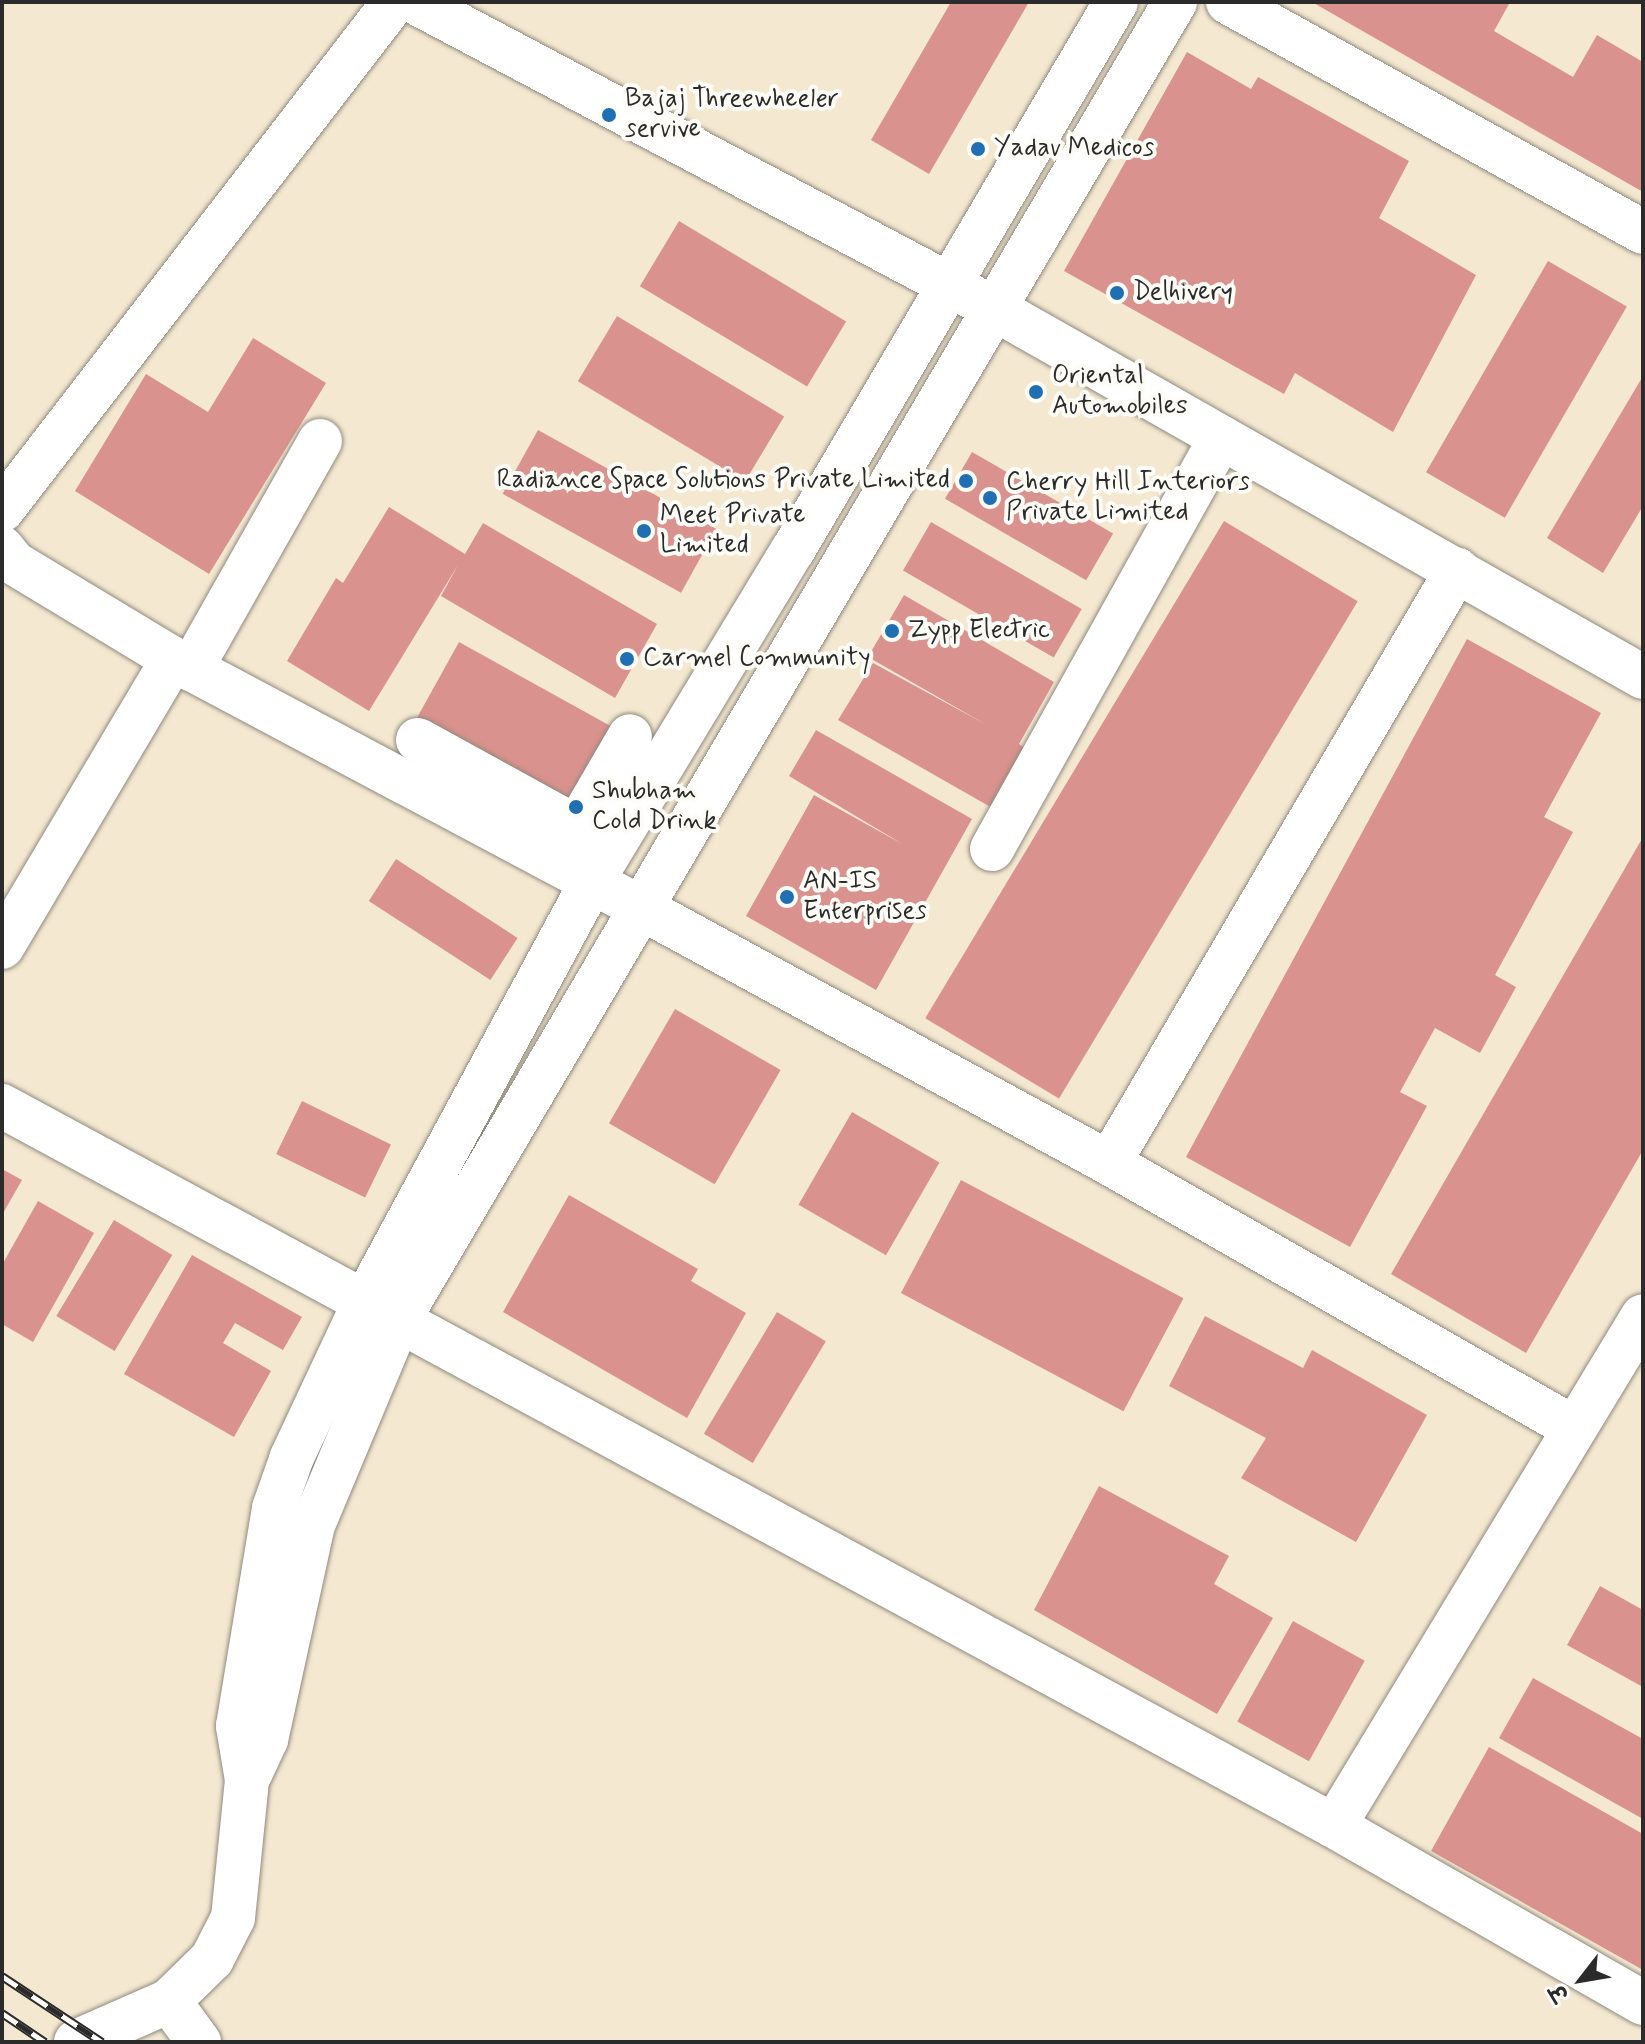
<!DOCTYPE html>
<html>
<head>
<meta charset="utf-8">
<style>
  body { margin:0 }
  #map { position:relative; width:1645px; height:2044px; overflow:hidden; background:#f4e8d1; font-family:Mynerve,"Playpen Sans Deva",sans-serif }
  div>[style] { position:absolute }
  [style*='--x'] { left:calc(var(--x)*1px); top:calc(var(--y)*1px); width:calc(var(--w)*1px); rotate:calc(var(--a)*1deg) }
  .building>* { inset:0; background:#da928e; transform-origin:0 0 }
  .roads { filter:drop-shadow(0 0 2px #908a7e) drop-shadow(0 0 2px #908a7e) }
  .minor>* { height:44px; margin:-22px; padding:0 22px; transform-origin:22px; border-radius:22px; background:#fff }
  .rail>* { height:9px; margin-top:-4.5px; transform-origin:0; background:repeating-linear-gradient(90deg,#fdfcf7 0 18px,#2b2b2b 0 36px); box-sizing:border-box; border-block:2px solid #2b2b2b }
  .dots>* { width:22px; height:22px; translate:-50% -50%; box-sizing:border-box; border:4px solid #fdfcf7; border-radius:50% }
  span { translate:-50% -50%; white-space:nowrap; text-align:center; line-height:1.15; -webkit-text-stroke:8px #fdfcf7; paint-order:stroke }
  .poi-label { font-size:26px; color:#2b2b2b }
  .left { translate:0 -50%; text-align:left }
  .right { translate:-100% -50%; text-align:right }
  .frame { position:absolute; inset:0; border:4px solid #2b2b2b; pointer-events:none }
  .north { position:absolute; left:1541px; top:1940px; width:80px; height:80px; -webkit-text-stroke:6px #fdfcf7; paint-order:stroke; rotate:239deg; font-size:22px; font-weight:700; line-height:32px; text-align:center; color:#2b2b2b }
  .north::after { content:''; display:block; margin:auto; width:28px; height:36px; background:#2b2b2b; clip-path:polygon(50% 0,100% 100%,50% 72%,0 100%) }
</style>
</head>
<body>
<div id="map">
  <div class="building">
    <div style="clip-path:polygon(951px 2px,1029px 2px,929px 174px,871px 140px)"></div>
    <div style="clip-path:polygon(1312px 2px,1506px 2px,1509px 4px,1494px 31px,1573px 77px,1597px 35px,1643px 62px,1643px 192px)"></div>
    <div style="clip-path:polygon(1187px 52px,1251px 89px,1258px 77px,1409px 161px,1379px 218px,1476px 275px,1393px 432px,1295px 373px,1284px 394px,1064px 271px)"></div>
    <div style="left:679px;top:221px;width:195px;height:76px;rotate:31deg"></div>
    <div style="left:1548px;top:261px;width:91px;height:244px;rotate:30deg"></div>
    <div style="left:617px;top:316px;width:195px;height:76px;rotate:31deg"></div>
    <div style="clip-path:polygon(253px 338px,326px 383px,209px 574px,75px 491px,146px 374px,208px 412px)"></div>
    <div style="clip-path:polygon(1643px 376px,1643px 506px,1603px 573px,1547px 538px)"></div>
    <div style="left:538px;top:430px;width:204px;height:73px;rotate:29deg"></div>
    <div style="left:972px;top:452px;width:163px;height:54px;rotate:30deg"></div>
    <div style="clip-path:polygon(389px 507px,465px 554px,483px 523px,657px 624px,615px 698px,441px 596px,458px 565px,369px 711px,287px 661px,336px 578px,343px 583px)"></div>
    <div style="left:1224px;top:521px;width:156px;height:580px;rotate:31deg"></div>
    <div style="left:931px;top:522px;width:174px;height:56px;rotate:30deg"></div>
    <div style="clip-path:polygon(904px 595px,1054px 682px,1019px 744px,1027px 749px,994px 809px,838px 720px,873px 663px,985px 724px,868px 657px)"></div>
    <div style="clip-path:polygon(1467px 639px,1601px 713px,1544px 817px,1573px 832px,1495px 975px,1516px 987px,1480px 1053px,1435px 1028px,1400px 1092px,1427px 1106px,1350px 1247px,1186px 1157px)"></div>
    <div style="left:459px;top:642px;width:180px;height:88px;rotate:29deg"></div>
    <div style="clip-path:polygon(816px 730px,972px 819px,876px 990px,746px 916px,814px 795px,904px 845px,789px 776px)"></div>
    <div style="clip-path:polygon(1643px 837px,1643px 1150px,1526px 1353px,1391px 1274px)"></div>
    <div style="left:396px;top:859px;width:145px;height:50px;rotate:33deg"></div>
    <div style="left:675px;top:1009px;width:122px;height:132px;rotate:30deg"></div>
    <div style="left:302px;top:1101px;width:99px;height:59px;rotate:26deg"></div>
    <div style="left:852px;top:1112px;width:101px;height:107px;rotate:30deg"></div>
    <div style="clip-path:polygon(2px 1169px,22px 1180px,2px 1215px)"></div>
    <div style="left:961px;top:1180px;width:252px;height:128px;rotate:28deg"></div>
    <div style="clip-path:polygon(569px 1195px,698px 1269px,691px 1281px,746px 1313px,687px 1418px,503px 1312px)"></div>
    <div style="clip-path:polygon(38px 1201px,94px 1233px,33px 1342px,2px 1324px,2px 1265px)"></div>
    <div style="left:114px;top:1220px;width:68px;height:112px;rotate:31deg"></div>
    <div style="clip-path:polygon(192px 1255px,302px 1317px,283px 1350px,235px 1323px,223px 1343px,271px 1371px,234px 1437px,124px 1374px)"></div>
    <div style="left:777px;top:1312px;width:57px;height:142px;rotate:31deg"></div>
    <div style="clip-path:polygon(1205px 1316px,1303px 1368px,1312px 1350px,1427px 1415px,1356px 1542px,1241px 1478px,1266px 1438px,1169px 1386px)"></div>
    <div style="clip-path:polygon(1099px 1486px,1229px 1556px,1214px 1584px,1273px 1618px,1217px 1714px,1034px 1610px)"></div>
    <div style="clip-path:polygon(1600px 1586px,1643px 1610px,1643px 1687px,1567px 1645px)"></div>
    <div style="left:1293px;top:1621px;width:82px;height:115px;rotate:29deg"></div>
    <div style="clip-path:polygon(1533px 1678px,1643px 1739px,1643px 1819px,1499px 1738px)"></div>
    <div style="clip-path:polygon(1489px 1747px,1643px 1834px,1643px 1970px,1431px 1851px)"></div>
  </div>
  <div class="roads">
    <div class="minor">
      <div style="--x:415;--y:2;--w:656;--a:27.89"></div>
      <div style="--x:995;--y:309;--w:745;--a:29.59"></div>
      <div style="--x:1228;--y:2;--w:474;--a:29"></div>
      <div style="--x:2;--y:510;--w:642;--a:-52.34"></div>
      <div style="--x:2;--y:548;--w:19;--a:51"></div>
      <div style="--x:14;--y:563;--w:186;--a:31.1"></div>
      <div style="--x:173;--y:659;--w:532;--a:28.01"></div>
      <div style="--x:643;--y:909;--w:531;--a:28.59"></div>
      <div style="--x:1109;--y:1163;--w:535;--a:29.68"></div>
      <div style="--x:191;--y:669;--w:262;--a:-60.5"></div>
      <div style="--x:418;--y:740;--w:222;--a:28.8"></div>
      <div style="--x:577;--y:827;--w:105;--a:-59.8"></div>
      <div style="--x:992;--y:849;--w:471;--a:-60.9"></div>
      <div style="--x:2;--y:947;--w:335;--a:-59.3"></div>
      <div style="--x:2;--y:1106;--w:1514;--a:28.39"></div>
      <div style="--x:1334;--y:1826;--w:356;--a:29.8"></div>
      <div style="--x:1109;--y:1163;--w:688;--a:-59.59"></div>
      <div style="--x:250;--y:1774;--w:38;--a:-65"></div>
      <div style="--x:266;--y:1740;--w:220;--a:-77.7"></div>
      <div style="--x:313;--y:1525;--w:223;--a:-67.3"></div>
      <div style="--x:399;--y:1319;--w:1529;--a:-59.49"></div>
      <div style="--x:1334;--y:1826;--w:596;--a:-58.79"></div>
      <div style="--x:169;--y:2001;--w:51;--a:53.8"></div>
      <div style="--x:76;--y:2042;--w:102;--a:-23.8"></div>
      <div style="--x:169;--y:2001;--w:60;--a:-44.3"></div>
      <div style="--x:212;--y:1959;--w:46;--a:-62.9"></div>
      <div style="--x:233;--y:1918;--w:139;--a:-84.2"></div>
      <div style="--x:247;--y:1780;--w:55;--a:-99.5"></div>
      <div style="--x:238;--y:1726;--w:221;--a:-80.6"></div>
      <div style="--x:274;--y:1508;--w:54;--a:-70.6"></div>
      <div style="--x:292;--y:1457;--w:170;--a:-64.9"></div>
      <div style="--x:364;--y:1303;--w:477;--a:-61.6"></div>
      <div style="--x:591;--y:883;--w:389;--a:-58.8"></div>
      <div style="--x:793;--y:550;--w:636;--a:-59.48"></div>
    </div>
  </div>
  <div class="rail">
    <div style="--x:2;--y:1976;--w:120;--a:33.4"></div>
    <div style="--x:2;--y:2013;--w:52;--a:34"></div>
  </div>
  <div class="dots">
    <div style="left:609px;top:115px;background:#1f6fb2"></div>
    <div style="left:978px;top:149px;background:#1f6fb2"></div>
    <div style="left:1117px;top:293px;background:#1f6fb2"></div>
    <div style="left:1036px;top:392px;background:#1f6fb2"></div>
    <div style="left:966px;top:481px;background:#1f6fb2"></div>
    <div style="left:990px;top:498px;background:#1f6fb2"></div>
    <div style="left:644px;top:531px;background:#1f6fb2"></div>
    <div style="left:892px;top:631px;background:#1f6fb2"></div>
    <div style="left:627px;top:659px;background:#1f6fb2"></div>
    <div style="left:576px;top:807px;background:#1f6fb2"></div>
    <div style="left:787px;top:897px;background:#1f6fb2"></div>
  </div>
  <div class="poi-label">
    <span class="left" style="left:625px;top:115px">Bajaj Threewheeler<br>servive</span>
    <span class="left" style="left:994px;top:149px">Yadav Medicos</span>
    <span class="left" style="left:1133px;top:293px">Delhivery</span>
    <span class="left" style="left:1052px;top:392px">Oriental<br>Automobiles</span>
    <span class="right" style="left:950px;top:481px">Radiance Space Solutions Private Limited</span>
    <span class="left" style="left:1006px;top:498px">Cherry Hill Interiors<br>Private Limited</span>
    <span class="left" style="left:660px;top:531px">Meet Private<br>Limited</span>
    <span class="left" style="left:908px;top:631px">Zypp Electric</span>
    <span class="left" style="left:643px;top:659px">Carmel Community</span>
    <span class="left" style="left:592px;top:807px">Shubham<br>Cold Drink</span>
    <span class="left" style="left:803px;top:897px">AN-IS<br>Enterprises</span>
  </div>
  <div class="frame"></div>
  <div class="north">उ</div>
</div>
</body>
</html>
